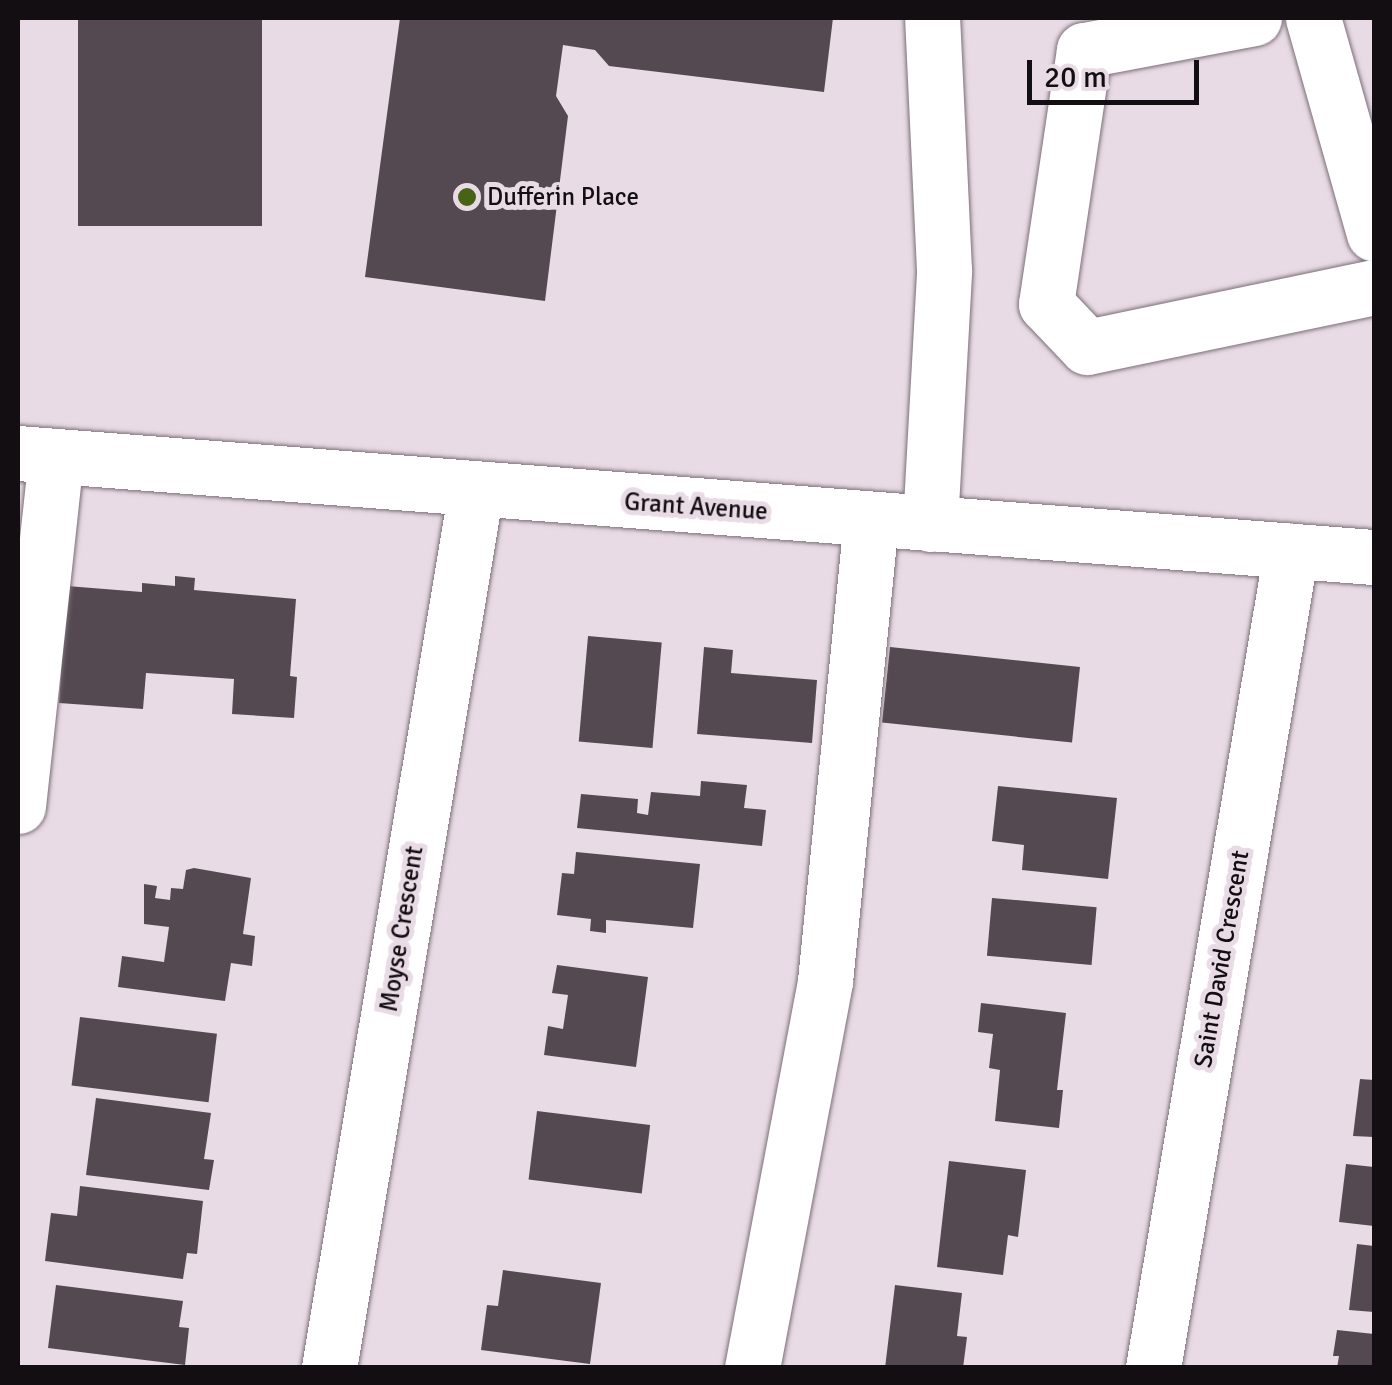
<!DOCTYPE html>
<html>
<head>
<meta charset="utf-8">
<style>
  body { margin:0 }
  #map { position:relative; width:1392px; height:1385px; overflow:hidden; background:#e9dbe5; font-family:Signika,sans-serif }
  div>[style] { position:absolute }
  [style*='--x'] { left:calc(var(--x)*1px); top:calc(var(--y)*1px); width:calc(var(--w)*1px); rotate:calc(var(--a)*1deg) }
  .building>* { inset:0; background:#544951; transform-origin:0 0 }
  .roads { filter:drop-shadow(0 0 2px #7b6f77) drop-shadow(0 0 2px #7b6f77) }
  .minor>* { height:55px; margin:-27.5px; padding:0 27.5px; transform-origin:27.5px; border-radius:27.5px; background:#fff }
  .dots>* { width:28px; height:28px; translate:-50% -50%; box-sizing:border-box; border:5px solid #e9dbe5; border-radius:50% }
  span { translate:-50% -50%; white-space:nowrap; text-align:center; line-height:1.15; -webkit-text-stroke:10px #e9dbe5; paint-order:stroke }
  .poi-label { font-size:25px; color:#120e11 }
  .left { translate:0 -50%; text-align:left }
  .street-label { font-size:25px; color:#120e11 }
  .frame { position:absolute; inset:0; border:20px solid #120e11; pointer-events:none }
  .scale { position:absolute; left:1027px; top:60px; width:172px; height:45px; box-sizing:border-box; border:5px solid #120e11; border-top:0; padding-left:12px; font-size:30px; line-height:35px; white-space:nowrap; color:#120e11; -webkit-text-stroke:8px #e9dbe5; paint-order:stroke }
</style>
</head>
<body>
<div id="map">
  <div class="building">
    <div style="left:78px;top:18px;width:184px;height:208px"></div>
    <div style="clip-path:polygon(400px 18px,833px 18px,824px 92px,609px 66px,595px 50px,563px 45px,556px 96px,568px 116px,545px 301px,365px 277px)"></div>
    <div style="clip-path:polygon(175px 576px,195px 578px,194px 590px,296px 599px,290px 676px,297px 677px,294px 718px,232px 714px,234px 679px,146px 673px,143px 709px,59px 703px,67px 586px,142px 592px,142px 583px,175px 586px)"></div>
    <div style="left:588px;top:636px;width:74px;height:106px;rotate:5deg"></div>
    <div style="clip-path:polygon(704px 647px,733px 650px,731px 673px,817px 680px,812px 743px,697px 734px)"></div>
    <div style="left:890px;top:647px;width:191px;height:76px;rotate:6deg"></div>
    <div style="clip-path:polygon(701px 781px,747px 785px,744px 808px,766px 810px,762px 846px,577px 828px,581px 794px,638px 799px,637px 813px,648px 815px,651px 792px,700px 796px)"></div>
    <div style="clip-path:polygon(998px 786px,1117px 798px,1108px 879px,1022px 870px,1024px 845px,992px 841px)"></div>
    <div style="clip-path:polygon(576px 852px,700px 864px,693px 928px,606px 920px,606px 933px,590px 931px,591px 919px,557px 915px,562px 873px,574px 874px)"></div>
    <div style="clip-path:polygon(194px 868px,251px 878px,243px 934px,255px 936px,252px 966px,231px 963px,225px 1001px,118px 987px,122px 956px,164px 962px,169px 927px,144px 924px,144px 884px,157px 886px,155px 898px,170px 900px,171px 888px,183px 889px,186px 870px)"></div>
    <div style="left:992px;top:898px;width:105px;height:58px;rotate:5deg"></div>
    <div style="clip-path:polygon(557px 965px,648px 977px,636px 1067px,544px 1055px,548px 1026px,563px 1029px,568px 995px,552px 993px)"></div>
    <div style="clip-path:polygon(981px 1003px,1066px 1013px,1057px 1090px,1063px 1090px,1059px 1128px,995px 1121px,1000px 1070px,989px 1068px,993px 1034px,978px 1032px)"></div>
    <div style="left:80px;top:1017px;width:138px;height:69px;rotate:7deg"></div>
    <div style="clip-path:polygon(1360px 1079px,1374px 1080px,1374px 1137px,1353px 1136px)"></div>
    <div style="clip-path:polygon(96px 1098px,211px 1113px,204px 1159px,214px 1160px,209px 1190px,86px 1175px)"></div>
    <div style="left:537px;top:1111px;width:114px;height:69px;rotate:7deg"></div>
    <div style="clip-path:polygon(949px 1161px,1026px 1170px,1018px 1237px,1008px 1235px,1003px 1275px,937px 1267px)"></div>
    <div style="clip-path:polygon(1346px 1164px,1374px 1167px,1374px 1226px,1339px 1222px)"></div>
    <div style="clip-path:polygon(80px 1186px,203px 1201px,197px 1254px,187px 1253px,183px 1279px,45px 1261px,51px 1213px,77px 1216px)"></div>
    <div style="clip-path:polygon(1357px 1244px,1374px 1246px,1374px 1312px,1349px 1310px)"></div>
    <div style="clip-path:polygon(503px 1270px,601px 1283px,590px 1364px,481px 1350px,487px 1305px,498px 1306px)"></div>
    <div style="clip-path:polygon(56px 1285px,183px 1301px,179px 1327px,189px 1328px,185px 1365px,48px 1348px)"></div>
    <div style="clip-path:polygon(895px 1285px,962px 1293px,957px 1336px,967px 1337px,963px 1368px,885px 1368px)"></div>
    <div style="clip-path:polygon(1337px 1330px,1374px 1334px,1374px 1368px,1337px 1368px,1339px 1356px,1333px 1356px)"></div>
  </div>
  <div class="roads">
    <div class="minor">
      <div style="--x:1254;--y:18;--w:173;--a:169.3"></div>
      <div style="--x:1084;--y:50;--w:257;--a:98.5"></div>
      <div style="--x:1046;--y:304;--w:59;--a:46.4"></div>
      <div style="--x:1087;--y:347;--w:293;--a:-11.8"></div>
      <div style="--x:1313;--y:18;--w:224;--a:74.2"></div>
      <div style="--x:18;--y:453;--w:1360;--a:4.39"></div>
      <div style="--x:930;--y:524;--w:254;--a:-86.8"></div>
      <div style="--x:944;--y:270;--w:252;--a:-92.7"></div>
      <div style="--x:18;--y:806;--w:352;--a:-83.8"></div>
      <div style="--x:329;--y:1368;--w:890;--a:-80.5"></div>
      <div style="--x:752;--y:1368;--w:394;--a:-79.3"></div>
      <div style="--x:825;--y:981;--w:463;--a:-84.3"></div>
      <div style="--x:1153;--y:1368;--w:829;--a:-80.41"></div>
    </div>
  </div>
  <div class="dots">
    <div style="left:467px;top:197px;background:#476315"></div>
  </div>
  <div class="poi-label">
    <span class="left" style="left:487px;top:197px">Dufferin Place</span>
  </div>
  <div class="street-label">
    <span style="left:696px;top:507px;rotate:4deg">Grant Avenue</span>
    <span style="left:402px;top:929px;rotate:-81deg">Moyse Crescent</span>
    <span style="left:1222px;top:959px;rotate:-80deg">Saint David Crescent</span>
  </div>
  <div class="frame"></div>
  <div class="scale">20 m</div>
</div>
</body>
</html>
